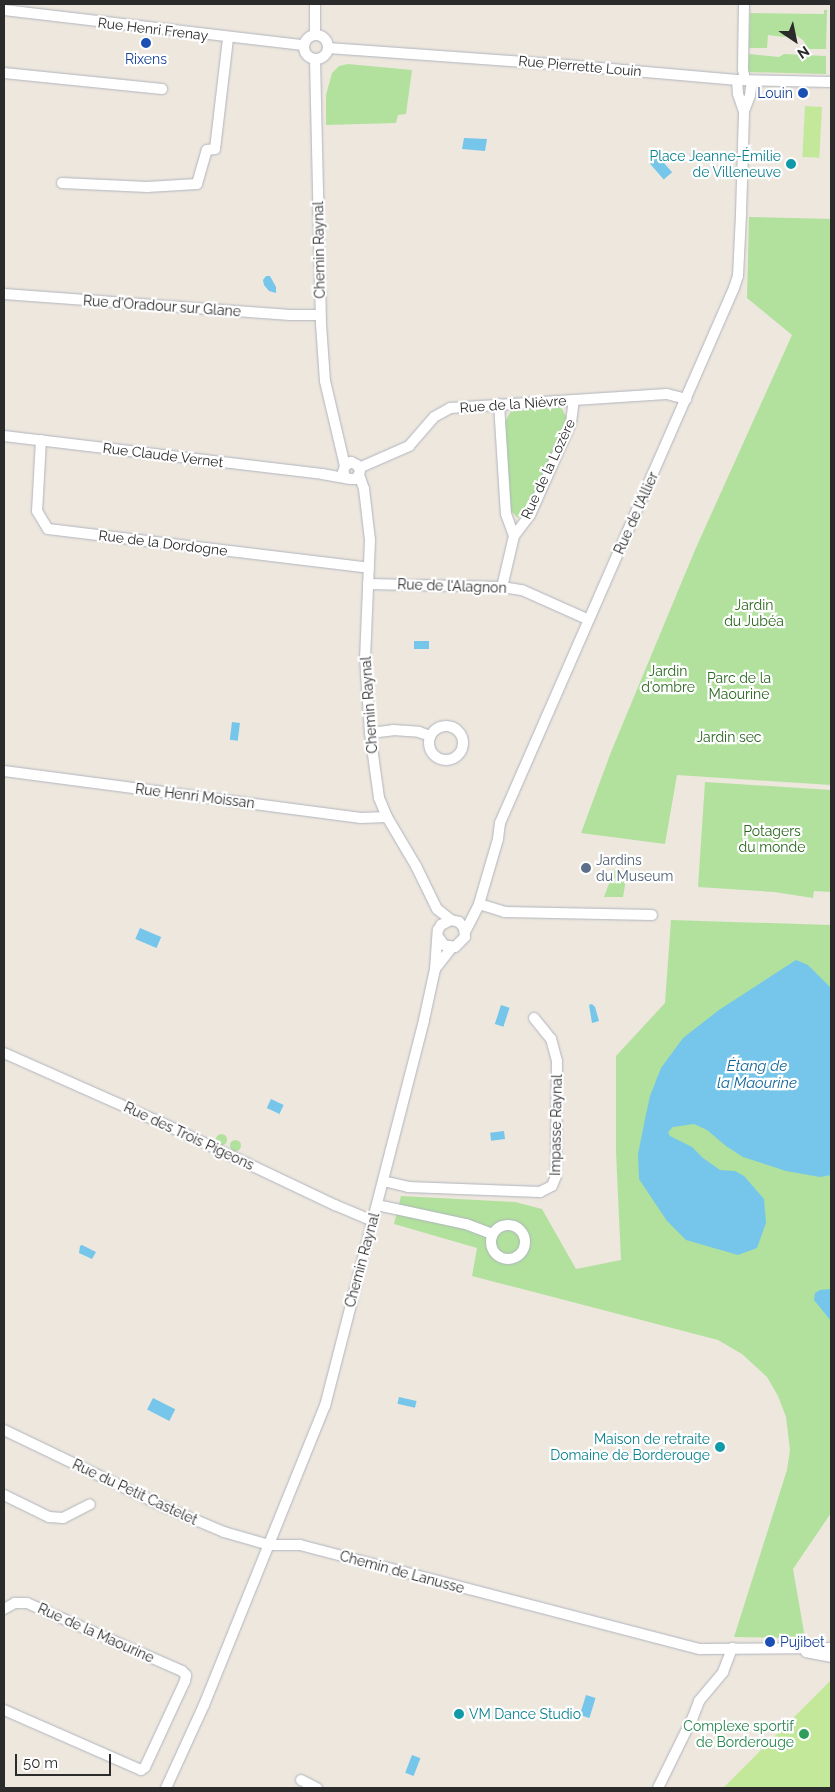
<!DOCTYPE html>
<html>
<head>
<meta charset="utf-8">
<style>
  body { margin:0 }
  #map { position:relative; width:835px; height:1792px; overflow:hidden; background:#ede7de; font-family:Raleway,sans-serif }
  div>[style] { position:absolute }
  [style*='--x'] { left:calc(var(--x)*1px); top:calc(var(--y)*1px); width:calc(var(--w)*1px); rotate:calc(var(--a)*1deg) }
  .green>* { inset:0; background:#b1e19d }
  .round { border-radius:50% }
  .pitch>* { inset:0; background:#c3e899; transform-origin:0 0 }
  .water>* { inset:0; background:#75c6ea; transform-origin:0 0 }
  .roads { filter:drop-shadow(0 0 1px #b1b4be) drop-shadow(0 0 1px #b1b4be) }
  .street>* { height:10px; margin:-5px; padding:0 5px; transform-origin:5px; border-radius:5px; background:#fff }
  .street>.ring { margin:-5px; padding:0; box-sizing:content-box; background:none; border:10px solid #fff; border-radius:50% }
  .dots>* { width:14px; height:14px; translate:-50% -50%; box-sizing:border-box; border:2px solid #fff; border-radius:50% }
  span { translate:-50% -50%; white-space:nowrap; text-align:center; line-height:1.15; -webkit-text-stroke:4.5px #fff; paint-order:stroke }
  .street-label { font-size:14px; color:#2b2b2b }
  .transit-label { font-size:14px; color:#164399 }
  .right { translate:-100% -50%; text-align:right }
  .left { translate:0 -50%; text-align:left }
  .culture-label { font-size:14px; color:#0d838f }
  .park-label { font-size:14px; color:#29671d }
  .service-label { font-size:14px; color:#4e5e75 }
  .leisure-label { font-size:14px; color:#27864d }
  .water-label { font-size:15px; color:#126498; font-style:italic }
  .frame { position:absolute; inset:0; border:5px solid #2b2b2b; pointer-events:none }
  .north { position:absolute; left:770px; top:15px; width:50px; height:50px; -webkit-text-stroke:4px #fff; paint-order:stroke; rotate:146deg; font-size:14px; font-weight:700; line-height:20px; text-align:center; color:#2b2b2b }
  .north::after { content:''; display:block; margin:auto; width:18px; height:22px; background:#2b2b2b; clip-path:polygon(50% 0,100% 100%,50% 72%,0 100%) }
  .scale { position:absolute; left:15px; top:1754px; width:96px; height:22px; box-sizing:border-box; border:2px solid #2b2b2b; border-top:0; padding-left:6px; font-size:15px; line-height:18px; white-space:nowrap; color:#2b2b2b; -webkit-text-stroke:4px #fff; paint-order:stroke }
</style>
</head>
<body>
<div id="map">
  <div class="green">
    <div style="clip-path:polygon(824px 10px,827px 10px,826px 49px,805px 49px,804px 41px,796px 35px,784px 37px,768px 35px,767px 48px,749px 48px,750px 13px,824px 14px)"></div>
    <div style="clip-path:polygon(749px 54px,779px 57px,784px 54px,826px 56px,826px 74px,748px 72px)"></div>
    <div style="clip-path:polygon(348px 64px,412px 70px,406px 114px,398px 115px,396px 123px,326px 125px,326px 95px,332px 73px,339px 66px)"></div>
    <div style="clip-path:polygon(749px 217px,831px 219px,831px 785px,677px 775px,665px 844px,581px 833px,611px 752px,695px 550px,792px 335px,747px 298px)"></div>
    <div style="clip-path:polygon(556px 406px,562px 409px,567px 418px,526px 512px,518px 518px,511px 511px,505px 422px,511px 411px)"></div>
    <div style="clip-path:polygon(705px 782px,831px 790px,831px 892px,814px 891px,813px 898px,774px 892px,698px 887px)"></div>
    <div style="clip-path:polygon(614px 870px,627px 873px,623px 897px,604px 897px)"></div>
    <div style="clip-path:polygon(671px 920px,831px 925px,831px 1513px,793px 1569px,805px 1638px,734px 1637px,787px 1470px,790px 1450px,786px 1417px,778px 1396px,767px 1377px,742px 1354px,718px 1340px,472px 1276px,477px 1248px,394px 1224px,401px 1196px,515px 1202px,542px 1209px,576px 1269px,621px 1260px,616px 1152px,616px 1056px,665px 1003px)"></div>
    <div class="round" style="left:215.5px;top:1133.5px;width:11px;height:11px"></div>
    <div class="round" style="left:229.5px;top:1139.5px;width:11px;height:11px"></div>
  </div>
  <div class="pitch">
    <div style="left:805px;top:106px;width:17px;height:51px;rotate:3deg"></div>
    <div style="clip-path:polygon(831px 1680px,831px 1788px,723px 1788px)"></div>
  </div>
  <div class="water">
    <div style="clip-path:polygon(464px 138px,487px 139px,485px 151px,462px 149px)"></div>
    <div style="left:657px;top:155px;width:23px;height:11px;rotate:49deg"></div>
    <div style="clip-path:polygon(266px 276px,270px 276px,276px 287px,276px 293px,269px 291px,264px 285px,263px 280px)"></div>
    <div style="left:414px;top:641px;width:15px;height:8px"></div>
    <div style="left:232px;top:722px;width:8px;height:18px;rotate:7deg"></div>
    <div style="left:140px;top:928px;width:23px;height:12px;rotate:23deg"></div>
    <div style="clip-path:polygon(796px 960px,808px 965px,831px 988px,831px 1175px,820px 1177px,786px 1171px,743px 1157px,726px 1146px,707px 1130px,694px 1124px,673px 1127px,668px 1132px,670px 1136px,692px 1147px,703px 1158px,720px 1170px,735px 1171px,744px 1176px,764px 1199px,766px 1223px,757px 1248px,738px 1255px,686px 1240px,667px 1221px,639px 1179px,638px 1154px,645px 1119px,650px 1096px,661px 1068px,683px 1038px,719px 1010px)"></div>
    <div style="left:501px;top:1005px;width:9px;height:20px;rotate:18deg"></div>
    <div style="clip-path:polygon(589px 1005px,592px 1004px,595px 1007px,599px 1021px,592px 1023px)"></div>
    <div style="left:271px;top:1099px;width:14px;height:10px;rotate:25deg"></div>
    <div style="left:504px;top:1131px;width:8px;height:14px;rotate:83deg"></div>
    <div style="clip-path:polygon(82px 1245px,96px 1252px,92px 1259px,79px 1253px,80px 1246px)"></div>
    <div style="clip-path:polygon(831px 1289px,831px 1321px,814px 1300px,815px 1293px,820px 1290px)"></div>
    <div style="left:399px;top:1397px;width:18px;height:7px;rotate:13deg"></div>
    <div style="left:153px;top:1398px;width:25px;height:13px;rotate:27deg"></div>
    <div style="left:586px;top:1695px;width:10px;height:21px;rotate:17deg"></div>
    <div style="left:412px;top:1755px;width:9px;height:19px;rotate:21deg"></div>
  </div>
  <div class="roads">
    <div class="street">
      <div style="--x:315;--y:4;--w:30;--a:90"></div>
      <div style="--x:744;--y:4;--w:65;--a:90.9"></div>
      <div style="--x:743;--y:69;--w:11;--a:80"></div>
      <div style="--x:4;--y:10;--w:301;--a:6.7"></div>
      <div class="ring" style="left:304px;top:35px;width:14px;height:14px"></div>
      <div style="--x:328;--y:48;--w:239;--a:4.1"></div>
      <div style="--x:566;--y:65;--w:172;--a:5"></div>
      <div style="--x:737;--y:80;--w:94;--a:1.2"></div>
      <div style="--x:315;--y:59;--w:265;--a:88.7"></div>
      <div style="--x:321;--y:324;--w:57;--a:86"></div>
      <div style="--x:325;--y:381;--w:87;--a:76.8"></div>
      <div style="--x:4;--y:73;--w:159;--a:5.8"></div>
      <div style="--x:737;--y:80;--w:14;--a:86"></div>
      <div style="--x:738;--y:94;--w:18;--a:71"></div>
      <div style="--x:62;--y:183;--w:85;--a:2.7"></div>
      <div style="--x:147;--y:187;--w:50;--a:-3.4"></div>
      <div style="--x:197;--y:184;--w:35;--a:-74"></div>
      <div style="--x:207;--y:150;--w:8;--a:-7"></div>
      <div style="--x:215;--y:149;--w:112;--a:-83.3"></div>
      <div style="--x:4;--y:294;--w:287;--a:4.2"></div>
      <div style="--x:290;--y:315;--w:30;--a:0"></div>
      <div style="--x:499;--y:404;--w:110;--a:86.4"></div>
      <div style="--x:506;--y:514;--w:23;--a:70"></div>
      <div style="--x:514;--y:536;--w:52;--a:103.2"></div>
      <div style="--x:4;--y:436;--w:320;--a:6.8"></div>
      <div style="--x:322;--y:474;--w:28;--a:10"></div>
      <div style="--x:350;--y:479;--w:5;--a:0"></div>
      <div style="--x:355;--y:479;--w:6;--a:-45"></div>
      <div style="--x:359;--y:475;--w:5;--a:-79"></div>
      <div style="--x:360;--y:470;--w:6;--a:-121"></div>
      <div style="--x:357;--y:465;--w:7;--a:-153"></div>
      <div style="--x:351;--y:462;--w:7;--a:146"></div>
      <div style="--x:345;--y:466;--w:6;--a:108"></div>
      <div style="--x:343;--y:472;--w:7;--a:63"></div>
      <div style="--x:41;--y:440;--w:71;--a:93.2"></div>
      <div style="--x:37;--y:511;--w:21;--a:59"></div>
      <div style="--x:48;--y:529;--w:323;--a:6.9"></div>
      <div style="--x:359;--y:468;--w:55;--a:-23.7"></div>
      <div style="--x:409;--y:446;--w:38;--a:-49"></div>
      <div style="--x:434;--y:417;--w:18;--a:-29"></div>
      <div style="--x:450;--y:408;--w:217;--a:-3.7"></div>
      <div style="--x:667;--y:394;--w:20;--a:15"></div>
      <div style="--x:359;--y:475;--w:15;--a:70"></div>
      <div style="--x:364;--y:489;--w:51;--a:83.3"></div>
      <div style="--x:370;--y:540;--w:117;--a:92.4"></div>
      <div style="--x:365;--y:657;--w:76;--a:86.2"></div>
      <div style="--x:370;--y:733;--w:66;--a:82.1"></div>
      <div style="--x:379;--y:798;--w:21;--a:67"></div>
      <div style="--x:387;--y:817;--w:57;--a:59.4"></div>
      <div style="--x:416;--y:866;--w:48;--a:64"></div>
      <div style="--x:437;--y:909;--w:18;--a:38"></div>
      <div style="--x:514;--y:536;--w:26;--a:-53"></div>
      <div style="--x:530;--y:515;--w:101;--a:-66"></div>
      <div style="--x:571;--y:423;--w:23;--a:-83"></div>
      <div style="--x:368;--y:584;--w:134;--a:1.3"></div>
      <div style="--x:502;--y:587;--w:20;--a:9"></div>
      <div style="--x:522;--y:590;--w:73;--a:24.1"></div>
      <div class="ring" style="left:429px;top:726px;width:24px;height:24px"></div>
      <div style="--x:370;--y:733;--w:23;--a:-7"></div>
      <div style="--x:393;--y:730;--w:26;--a:4"></div>
      <div style="--x:419;--y:732;--w:12;--a:20"></div>
      <div style="--x:4;--y:771;--w:360;--a:7.5"></div>
      <div style="--x:361;--y:818;--w:26;--a:-2"></div>
      <div style="--x:479;--y:904;--w:27;--a:17"></div>
      <div style="--x:505;--y:912;--w:147;--a:1.2"></div>
      <div style="--x:465;--y:932;--w:31;--a:-63"></div>
      <div style="--x:479;--y:904;--w:68;--a:-73.7"></div>
      <div style="--x:498;--y:839;--w:16;--a:-83"></div>
      <div style="--x:500;--y:823;--w:584;--a:-66.38"></div>
      <div style="--x:734;--y:288;--w:13;--a:-72"></div>
      <div style="--x:738;--y:276;--w:62;--a:-87.2"></div>
      <div style="--x:741;--y:214;--w:103;--a:-88.3"></div>
      <div style="--x:744;--y:111;--w:17;--a:-69"></div>
      <div style="--x:750;--y:95;--w:14;--a:-82"></div>
      <div style="--x:435;--y:969;--w:28;--a:-52"></div>
      <div style="--x:4;--y:1053;--w:171;--a:23.9"></div>
      <div style="--x:160;--y:1122;--w:194;--a:25.4"></div>
      <div style="--x:335;--y:1205;--w:41;--a:22.8"></div>
      <div style="--x:383;--y:1181;--w:26;--a:13"></div>
      <div style="--x:408;--y:1187;--w:132;--a:2.2"></div>
      <div style="--x:540;--y:1192;--w:13;--a:-27"></div>
      <div style="--x:552;--y:1186;--w:11;--a:-68"></div>
      <div style="--x:556;--y:1176;--w:115;--a:-89.5"></div>
      <div style="--x:557;--y:1061;--w:23;--a:-105"></div>
      <div style="--x:551;--y:1039;--w:27;--a:-129"></div>
      <div style="--x:377;--y:1205;--w:91;--a:12.1"></div>
      <div style="--x:466;--y:1224;--w:28;--a:21"></div>
      <div class="ring" style="left:491px;top:1225px;width:24px;height:24px"></div>
      <div style="--x:4;--y:1430;--w:178;--a:25.6"></div>
      <div style="--x:165;--y:1507;--w:64;--a:23"></div>
      <div style="--x:224;--y:1532;--w:47;--a:16.1"></div>
      <div style="--x:269;--y:1545;--w:31;--a:0"></div>
      <div style="--x:300;--y:1545;--w:413;--a:14.6"></div>
      <div style="--x:700;--y:1649;--w:131;--a:-0.4"></div>
      <div style="--x:4;--y:1495;--w:50;--a:26.1"></div>
      <div style="--x:49;--y:1517;--w:14;--a:4"></div>
      <div style="--x:63;--y:1518;--w:30;--a:-27"></div>
      <div style="--x:4;--y:1609;--w:13;--a:-29"></div>
      <div style="--x:15;--y:1603;--w:12;--a:0"></div>
      <div style="--x:27;--y:1603;--w:169;--a:23.7"></div>
      <div style="--x:182;--y:1671;--w:6;--a:45"></div>
      <div style="--x:186;--y:1675;--w:6;--a:99"></div>
      <div style="--x:185;--y:1681;--w:95;--a:114.9"></div>
      <div style="--x:145;--y:1767;--w:5;--a:143"></div>
      <div style="--x:141;--y:1770;--w:150;--a:-156.3"></div>
      <div style="--x:806;--y:1652;--w:25;--a:11"></div>
      <div style="--x:301;--y:1780;--w:18;--a:27"></div>
      <div style="--x:166;--y:1788;--w:91;--a:-65.4"></div>
      <div style="--x:204;--y:1705;--w:323;--a:-68"></div>
      <div style="--x:325;--y:1406;--w:398;--a:-75.6"></div>
      <div style="--x:424;--y:1020;--w:52;--a:-77.8"></div>
      <div style="--x:435;--y:969;--w:39;--a:-86"></div>
      <div style="--x:438;--y:930;--w:6;--a:-59"></div>
      <div style="--x:441;--y:925;--w:11;--a:-27"></div>
      <div style="--x:451;--y:920;--w:8;--a:14"></div>
      <div style="--x:459;--y:922;--w:8;--a:50"></div>
      <div style="--x:464;--y:928;--w:9;--a:84"></div>
      <div style="--x:465;--y:937;--w:14;--a:135"></div>
      <div style="--x:455;--y:947;--w:11;--a:-170"></div>
      <div style="--x:444;--y:945;--w:9;--a:-126"></div>
      <div style="--x:658;--y:1788;--w:79;--a:-63.8"></div>
      <div style="--x:693;--y:1717;--w:17;--a:-69"></div>
      <div style="--x:699;--y:1701;--w:38;--a:-50"></div>
      <div style="--x:723;--y:1672;--w:26;--a:-69"></div>
    </div>
  </div>
  <div class="dots">
    <div style="left:146px;top:43px;background:#1a4fb4"></div>
    <div style="left:803px;top:93px;background:#1a4fb4"></div>
    <div style="left:791px;top:164px;background:#0f9aa8"></div>
    <div style="left:586px;top:868px;background:#5c6f8a"></div>
    <div style="left:720px;top:1447px;background:#0f9aa8"></div>
    <div style="left:770px;top:1642px;background:#1a4fb4"></div>
    <div style="left:459px;top:1714px;background:#0f9aa8"></div>
    <div style="left:804px;top:1734px;background:#2e9e5b"></div>
  </div>
  <div class="street-label">
    <span style="left:153px;top:29px;rotate:7deg">Rue Henri Frenay</span>
    <span style="left:580px;top:66px;rotate:5deg">Rue Pierrette Louin</span>
    <span style="left:319px;top:250px;rotate:-91deg">Chemin Raynal</span>
    <span style="left:162px;top:306px;rotate:4deg">Rue d'Oradour sur Glane</span>
    <span style="left:513px;top:404px;rotate:-4deg">Rue de la Nièvre</span>
    <span style="left:163px;top:455px;rotate:7deg">Rue Claude Vernet</span>
    <span style="left:548px;top:469px;rotate:-65deg">Rue de la Lozère</span>
    <span style="left:636px;top:513px;rotate:-66deg">Rue de l'Allier</span>
    <span style="left:163px;top:543px;rotate:7deg">Rue de la Dordogne</span>
    <span style="left:452px;top:586px;rotate:2deg">Rue de l'Alagnon</span>
    <span style="left:369px;top:705px;rotate:-94deg">Chemin Raynal</span>
    <span style="left:195px;top:796px;rotate:7deg">Rue Henri Moissan</span>
    <span style="left:556px;top:1125px;rotate:-89deg">Impasse Raynal</span>
    <span style="left:189px;top:1136px;rotate:25deg">Rue des Trois Pigeons</span>
    <span style="left:362px;top:1260px;rotate:-75deg">Chemin Raynal</span>
    <span style="left:135px;top:1492px;rotate:25deg">Rue du Petit Castelet</span>
    <span style="left:402px;top:1572px;rotate:15deg">Chemin de Lanusse</span>
    <span style="left:96px;top:1633px;rotate:24deg">Rue de la Maourine</span>
  </div>
  <div class="transit-label">
    <span style="left:146px;top:59px">Rixens</span>
    <span class="right" style="left:793px;top:93px">Louin</span>
    <span class="left" style="left:780px;top:1642px">Pujibet</span>
  </div>
  <div class="culture-label">
    <span class="right" style="left:781px;top:164px">Place Jeanne-Émilie<br>de Villeneuve</span>
    <span class="right" style="left:710px;top:1447px">Maison de retraite<br>Domaine de Borderouge</span>
    <span class="left" style="left:469px;top:1714px">VM Dance Studio</span>
  </div>
  <div class="park-label">
    <span style="left:754px;top:613px">Jardin<br>du Jubéa</span>
    <span style="left:668px;top:679px">Jardin<br>d'ombre</span>
    <span style="left:739px;top:686px">Parc de la<br>Maourine</span>
    <span style="left:729px;top:737px">Jardin sec</span>
    <span style="left:772px;top:839px">Potagers<br>du monde</span>
  </div>
  <div class="service-label">
    <span class="left" style="left:596px;top:868px">Jardins<br>du Museum</span>
  </div>
  <div class="leisure-label">
    <span class="right" style="left:794px;top:1734px">Complexe sportif<br>de Borderouge</span>
  </div>
  <div class="water-label">
    <span style="left:757px;top:1075px">Étang de<br>la Maourine</span>
  </div>
  <div class="frame"></div>
  <div class="north">N</div>
  <div class="scale">50 m</div>
</div>
</body>
</html>
